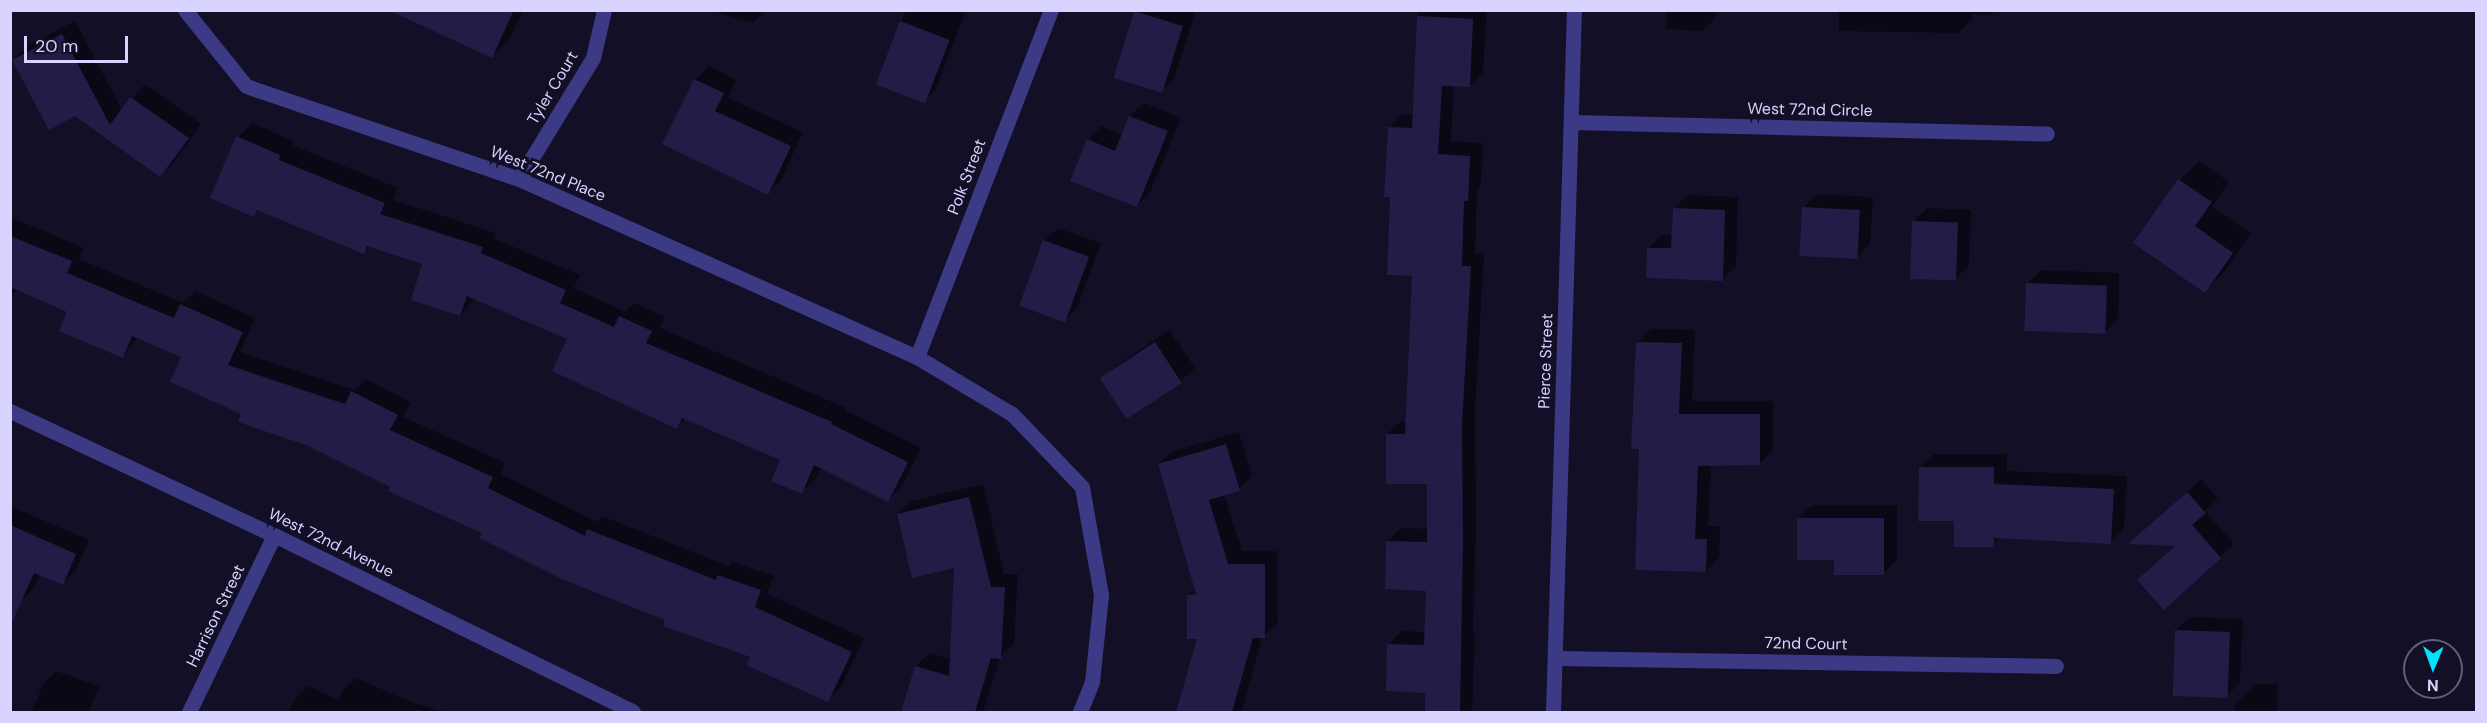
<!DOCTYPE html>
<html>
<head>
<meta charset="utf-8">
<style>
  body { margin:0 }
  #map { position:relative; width:2487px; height:723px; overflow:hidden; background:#130f26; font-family:"DM Sans",sans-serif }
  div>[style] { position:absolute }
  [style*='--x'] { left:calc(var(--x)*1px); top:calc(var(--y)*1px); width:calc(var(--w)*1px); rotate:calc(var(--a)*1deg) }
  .shadow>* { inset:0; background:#0007 }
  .building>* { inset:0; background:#241b47; transform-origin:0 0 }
  .street>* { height:15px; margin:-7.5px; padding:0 7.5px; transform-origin:7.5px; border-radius:7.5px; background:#3d3a85 }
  span { translate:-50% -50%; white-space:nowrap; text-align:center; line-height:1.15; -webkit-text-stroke:6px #130f26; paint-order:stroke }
  .street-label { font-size:16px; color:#d9d4ff }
  .frame { position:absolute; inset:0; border:12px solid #d9d4ff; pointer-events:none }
  .north { position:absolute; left:2403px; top:639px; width:60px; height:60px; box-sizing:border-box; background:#130f26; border:2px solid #625e7d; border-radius:50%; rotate:181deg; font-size:16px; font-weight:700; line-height:24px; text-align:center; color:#d9d4ff }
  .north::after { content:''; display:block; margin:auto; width:21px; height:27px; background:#00e5ff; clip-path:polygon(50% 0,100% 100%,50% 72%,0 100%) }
  .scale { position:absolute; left:24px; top:36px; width:104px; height:27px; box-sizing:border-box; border:3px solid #d9d4ff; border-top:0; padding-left:8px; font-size:18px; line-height:21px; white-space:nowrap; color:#d9d4ff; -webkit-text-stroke:4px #130f26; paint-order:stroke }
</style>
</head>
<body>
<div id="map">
  <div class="shadow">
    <div style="clip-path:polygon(400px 10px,523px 10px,511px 37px,492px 56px)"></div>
    <div style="clip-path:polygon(707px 10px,766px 10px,753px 23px)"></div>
    <div style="clip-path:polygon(906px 10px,966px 10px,936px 89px,923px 102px,876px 83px)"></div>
    <div style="clip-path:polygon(1137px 10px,1196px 10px,1174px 78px,1161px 91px)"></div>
    <div style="clip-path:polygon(1419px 10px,1487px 10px,1483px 72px,1470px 86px,1454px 85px,1451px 141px,1483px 143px,1481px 186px,1477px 190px,1475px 253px,1484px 253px,1475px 411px,1476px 529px,1473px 633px,1475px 633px,1472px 712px,1426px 712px,1427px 692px,1389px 644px,1402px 631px,1426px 632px,1427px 590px,1388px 541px,1401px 528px,1429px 529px,1428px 482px,1387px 434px,1401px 421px,1407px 421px,1414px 274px,1392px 196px,1389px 128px,1403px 114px,1414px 115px)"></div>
    <div style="clip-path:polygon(1667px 10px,1716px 10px,1716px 17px,1703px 31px,1666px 29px)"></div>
    <div style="clip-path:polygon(1839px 10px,1996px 10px,1992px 15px,1972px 14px,1972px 19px,1958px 33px,1839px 31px)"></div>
    <div style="clip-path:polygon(75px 21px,122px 110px,145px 84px,201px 124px,174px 162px,160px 175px,13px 60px,27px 46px)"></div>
    <div style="clip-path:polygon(709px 66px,736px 80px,728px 98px,803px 132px,781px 180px,767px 194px,695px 80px)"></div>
    <div style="clip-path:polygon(1144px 103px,1181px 118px,1150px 192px,1137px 206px,1088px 140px,1101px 126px,1123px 135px,1130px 116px)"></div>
    <div style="clip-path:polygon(252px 123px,294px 141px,292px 145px,398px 188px,393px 200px,496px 233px,495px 239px,580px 275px,574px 288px,625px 312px,634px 303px,665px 317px,660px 328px,846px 408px,845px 410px,921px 448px,902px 486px,888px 500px,821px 467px,816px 478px,802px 492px,782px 459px,686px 418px,677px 427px,569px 338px,475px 298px,460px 315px,424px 263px,370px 246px,363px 252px,259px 210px,254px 215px,238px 137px)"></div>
    <div style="clip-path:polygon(2199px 161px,2229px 182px,2212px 207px,2251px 233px,2224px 272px,2205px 291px,2135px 243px,2180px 180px)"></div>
    <div style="clip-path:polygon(1817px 194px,1873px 197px,1870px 244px,1857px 257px,1803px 208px)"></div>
    <div style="clip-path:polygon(1688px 195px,1738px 197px,1736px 266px,1722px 279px,1649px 248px,1662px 235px,1673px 235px,1674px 208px)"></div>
    <div style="clip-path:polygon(1927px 208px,1971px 210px,1969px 266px,1955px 279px,1913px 222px)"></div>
    <div style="clip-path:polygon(10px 217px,84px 248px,79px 259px,183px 303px,195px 291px,255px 318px,240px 352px,355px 390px,366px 379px,411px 402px,403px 417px,506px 463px,501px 474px,597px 522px,602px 516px,728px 566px,732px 562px,774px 576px,767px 594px,864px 638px,841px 687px,828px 700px,752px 656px,484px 532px,243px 413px,183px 356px,138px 337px,123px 356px,69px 311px,18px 289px,10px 296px)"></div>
    <div style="clip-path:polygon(1058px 228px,1101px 243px,1077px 308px,1064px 322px,1044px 241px)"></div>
    <div style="clip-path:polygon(2041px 270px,2119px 273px,2118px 319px,2104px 333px,2028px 283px)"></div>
    <div style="clip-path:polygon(1651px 329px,1695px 330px,1692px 401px,1773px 401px,1773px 450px,1759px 464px,1711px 464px,1708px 526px,1720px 526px,1719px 557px,1706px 571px,1641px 448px,1637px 343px)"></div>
    <div style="clip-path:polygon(1169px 330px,1195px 368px,1181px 381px,1127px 417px,1102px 379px,1116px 366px)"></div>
    <div style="clip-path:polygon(1239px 432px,1252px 476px,1239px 489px,1224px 494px,1242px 551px,1277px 551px,1278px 623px,1262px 637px,1242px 712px,1178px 712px,1199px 637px,1188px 595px,1196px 588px,1159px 464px,1173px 451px)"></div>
    <div style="clip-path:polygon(1934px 454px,2007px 454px,2007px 471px,2127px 476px,2124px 528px,2111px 542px,2001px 537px,1993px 545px,1956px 520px,1920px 467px)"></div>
    <div style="clip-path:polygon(2201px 479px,2218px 498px,2205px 511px,2234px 544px,2164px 608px,2177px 545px,2144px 531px)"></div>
    <div style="clip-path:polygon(983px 484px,1004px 574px,1018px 574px,1014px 644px,1000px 657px,983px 712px,914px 712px,904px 709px,916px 666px,930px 653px,951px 659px,956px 566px,898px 514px,912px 501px)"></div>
    <div style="clip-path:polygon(1812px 505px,1897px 505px,1897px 560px,1883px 574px,1835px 559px,1799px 518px)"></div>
    <div style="clip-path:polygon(10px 506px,89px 540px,76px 570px,62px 584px,40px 574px,34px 588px,20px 602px,10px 598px)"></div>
    <div style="clip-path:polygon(2190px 617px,2243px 619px,2240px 682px,2227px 696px,2176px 630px)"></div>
    <div style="clip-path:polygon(56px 671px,99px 686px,89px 712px,32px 712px,43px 684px)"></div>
    <div style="clip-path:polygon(356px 678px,411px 702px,444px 712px,289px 712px,294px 700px,308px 686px,339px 700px,342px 691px)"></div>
    <div style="clip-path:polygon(2256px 684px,2277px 684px,2278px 712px,2235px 712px,2235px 704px)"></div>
  </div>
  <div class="building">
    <div style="clip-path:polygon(388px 10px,514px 10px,492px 58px)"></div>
    <div style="left:1134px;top:11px;width:51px;height:70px;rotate:17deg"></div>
    <div style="clip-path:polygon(1417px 16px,1473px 19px,1470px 87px,1442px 86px,1438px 154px,1470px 156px,1468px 201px,1464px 201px,1462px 266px,1471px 266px,1462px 425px,1463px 543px,1460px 712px,1425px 712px,1425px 693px,1386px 691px,1387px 644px,1424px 645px,1426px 591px,1385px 589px,1386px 541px,1427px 542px,1427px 484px,1386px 484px,1386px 434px,1405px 434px,1412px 276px,1387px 275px,1390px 197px,1384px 197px,1388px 127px,1412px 128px)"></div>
    <div style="left:900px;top:21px;width:53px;height:68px;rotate:21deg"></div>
    <div style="clip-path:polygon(62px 34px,110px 125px,130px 97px,189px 138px,160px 177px,75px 116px,49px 130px,12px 60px)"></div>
    <div style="clip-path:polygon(694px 79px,724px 93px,715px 111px,791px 146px,768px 195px,662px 144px)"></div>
    <div style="clip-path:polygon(1129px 116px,1168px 131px,1137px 207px,1070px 181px,1087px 139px,1115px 151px)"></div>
    <div style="clip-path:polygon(236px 136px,280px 155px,279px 160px,385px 203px,380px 214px,483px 247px,481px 253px,566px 290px,560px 303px,614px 327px,619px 316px,652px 331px,646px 343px,832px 422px,831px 424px,908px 462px,888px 502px,814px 465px,802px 494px,771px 481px,780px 460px,682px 418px,677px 429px,552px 371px,567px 339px,467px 296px,460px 316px,411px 300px,422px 264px,367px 246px,364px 254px,257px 210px,254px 217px,210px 198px)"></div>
    <div style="clip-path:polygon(2178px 179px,2212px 202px,2195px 226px,2233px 253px,2205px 293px,2133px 243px)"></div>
    <div style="left:1802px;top:207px;width:58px;height:49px;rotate:3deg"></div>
    <div style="clip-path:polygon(1673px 208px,1725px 210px,1723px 281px,1646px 278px,1647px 248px,1671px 248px)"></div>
    <div style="left:1912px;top:221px;width:46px;height:58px;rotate:2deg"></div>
    <div style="clip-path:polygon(10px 236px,72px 261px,67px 273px,174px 318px,180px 304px,243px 332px,228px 365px,345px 404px,351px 391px,398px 415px,390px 430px,493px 477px,488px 488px,585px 536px,587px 529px,716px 580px,717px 575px,761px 590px,755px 607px,852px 652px,828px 702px,746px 665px,750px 657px,663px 626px,665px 620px,562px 579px,479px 538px,482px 533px,388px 491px,390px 487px,306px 445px,238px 422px,241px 414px,170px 382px,181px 357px,132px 336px,123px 358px,59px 331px,67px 312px,10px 287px)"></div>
    <div style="left:1043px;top:240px;width:49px;height:70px;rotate:20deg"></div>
    <div style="left:2026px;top:283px;width:81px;height:48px;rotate:2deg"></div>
    <div style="left:1155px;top:342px;width:49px;height:66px;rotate:57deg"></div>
    <div style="clip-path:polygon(1636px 342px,1682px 343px,1679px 414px,1760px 414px,1760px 465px,1698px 466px,1695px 539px,1707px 539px,1706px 572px,1635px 570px,1639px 449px,1631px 449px)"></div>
    <div style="clip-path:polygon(1226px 444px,1240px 491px,1209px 500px,1228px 564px,1265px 564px,1265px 638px,1253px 638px,1232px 712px,1176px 712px,1197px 639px,1187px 639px,1187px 595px,1196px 594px,1158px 464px)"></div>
    <div style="clip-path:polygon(1919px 467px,1994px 467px,1994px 484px,2114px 489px,2111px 544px,1994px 538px,1994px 547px,1954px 547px,1954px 521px,1918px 521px)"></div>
    <div style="clip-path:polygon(2187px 492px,2206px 513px,2192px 525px,2221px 558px,2164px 610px,2137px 580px,2175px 546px,2128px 544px)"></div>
    <div style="clip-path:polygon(969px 497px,991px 587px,1005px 587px,1001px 659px,991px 658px,975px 712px,901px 712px,915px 666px,949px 676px,954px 568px,912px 578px,897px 514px)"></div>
    <div style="clip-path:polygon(1797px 518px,1884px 518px,1884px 575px,1834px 575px,1834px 560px,1797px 560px)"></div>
    <div style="clip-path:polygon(10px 525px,76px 554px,63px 585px,34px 573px,10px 627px)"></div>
    <div style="left:2175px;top:630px;width:55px;height:66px;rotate:2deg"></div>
  </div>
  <div class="street">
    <div style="--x:185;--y:10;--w:97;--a:51.2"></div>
    <div style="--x:246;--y:86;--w:288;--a:18.8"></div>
    <div style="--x:519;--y:179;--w:436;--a:24.1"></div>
    <div style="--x:917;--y:357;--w:111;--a:31"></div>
    <div style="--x:1012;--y:414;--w:101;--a:46.2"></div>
    <div style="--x:1082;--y:487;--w:110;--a:80"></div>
    <div style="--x:1101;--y:595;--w:87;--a:95.9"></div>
    <div style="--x:1092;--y:682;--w:32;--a:112"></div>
    <div style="--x:1572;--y:122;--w:475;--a:1.4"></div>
    <div style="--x:519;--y:179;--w:142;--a:-58.6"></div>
    <div style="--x:593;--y:58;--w:49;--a:-77.1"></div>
    <div style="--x:917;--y:357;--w:372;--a:-68.9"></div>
    <div style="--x:10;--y:411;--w:292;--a:25.2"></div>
    <div style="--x:274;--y:535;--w:400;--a:26.2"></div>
    <div style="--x:1555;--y:658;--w:501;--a:0.91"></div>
    <div style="--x:189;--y:712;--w:196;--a:-64.3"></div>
    <div style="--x:1553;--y:712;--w:702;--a:-88.29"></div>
  </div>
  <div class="street-label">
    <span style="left:553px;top:88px;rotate:-59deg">Tyler Court</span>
    <span style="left:1810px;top:110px;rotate:1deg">West 72nd Circle</span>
    <span style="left:548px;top:174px;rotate:22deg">West 72nd Place</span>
    <span style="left:967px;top:177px;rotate:-69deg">Polk Street</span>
    <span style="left:1546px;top:361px;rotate:-88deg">Pierce Street</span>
    <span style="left:331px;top:543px;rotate:26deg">West 72nd Avenue</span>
    <span style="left:216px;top:616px;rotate:-64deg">Harrison Street</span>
    <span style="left:1806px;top:644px;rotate:1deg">72nd Court</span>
  </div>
  <div class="frame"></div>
  <div class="north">N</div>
  <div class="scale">20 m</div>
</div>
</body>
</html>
